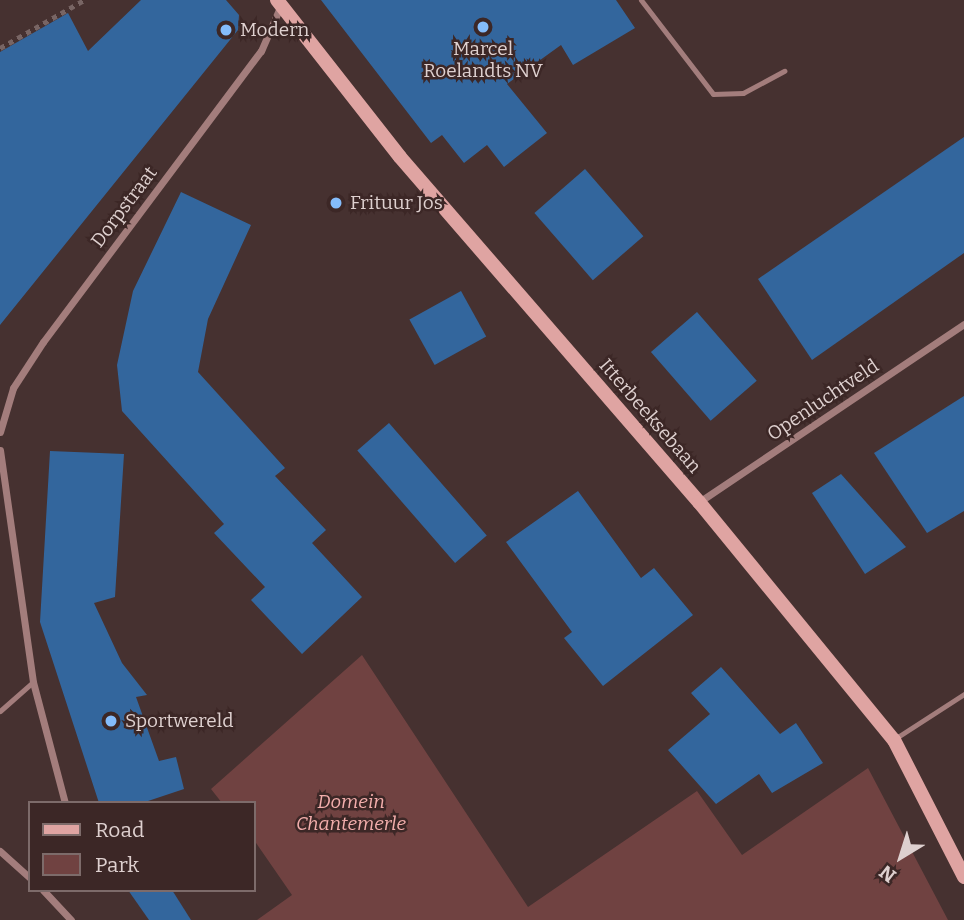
<!DOCTYPE html>
<html>
<head>
<meta charset="utf-8">
<style>
  body { margin:0 }
  #map { position:relative; width:964px; height:920px; overflow:hidden; background:#463130; font-family:Bitter,serif }
  div>[style] { position:absolute }
  [style*='--x'] { left:calc(var(--x)*1px); top:calc(var(--y)*1px); width:calc(var(--w)*1px); rotate:calc(var(--a)*1deg) }
  .green>* { inset:0; background:#704241 }
  .building>* { inset:0; background:#33669d; transform-origin:0 0 }
  .path>* { height:4.5px; margin-top:-2.25px; transform-origin:0; background:repeating-linear-gradient(90deg,#786564 0 5px,transparent 0 10px) }
  .lane>* { height:5px; margin:-2.5px; padding:0 2.5px; transform-origin:2.5px; border-radius:2.5px; background:#a37d7c }
  .street>* { height:7px; margin:-3.5px; padding:0 3.5px; transform-origin:3.5px; border-radius:3.5px; background:#a37d7c }
  .secondary>* { height:14px; margin:-7px; padding:0 7px; transform-origin:7px; border-radius:7px; background:#dfa4a2 }
  .dots>* { width:19px; height:19px; translate:-50% -50%; box-sizing:border-box; border:4px solid #3c2726; border-radius:50% }
  span { translate:-50% -50%; white-space:nowrap; text-align:center; line-height:1.15; -webkit-text-stroke:5px #3c2726; paint-order:stroke }
  .poi-label { font-size:19px; color:#ded0cf }
  .left { translate:0 -50%; text-align:left }
  .street-label { font-size:19px; color:#ded0cf }
  .park-label { font-size:19px; color:#f3aeac; font-style:italic }
  .legend { position:absolute; left:28px; top:801px; width:228px; height:91px; box-sizing:border-box; background:#3c2726; border:2px solid #7d6b6a; margin:0; padding:9px 12px; list-style:none; font-size:21px; color:#ded0cf }
  .legend li { display:flex; align-items:center; gap:14px; height:35px }
  .legend b { width:35px; border:2px solid #7d6b6a }
  .north { position:absolute; left:866px; top:822px; width:70px; height:70px; -webkit-text-stroke:5px #3c2726; paint-order:stroke; rotate:218deg; font-size:19px; font-weight:700; line-height:28px; text-align:center; color:#ded0cf }
  .north::after { content:''; display:block; margin:auto; width:24px; height:32px; background:#ded0cf; clip-path:polygon(50% 0,100% 100%,50% 72%,0 100%) }
</style>
</head>
<body>
<div id="map">
  <div class="green">
    <div style="clip-path:polygon(362px 655px,528px 907px,697px 791px,742px 855px,868px 768px,948px 920px,257px 920px,292px 895px,254px 840px,254px 803px,222px 803px,211px 789px)"></div>
  </div>
  <div class="building">
    <div style="clip-path:polygon(141px 0,226px 0,239px 15px,238px 30px,0 325px,0 52px,68px 13px,88px 51px)"></div>
    <div style="clip-path:polygon(321px 0,616px 0,635px 28px,573px 65px,561px 45px,507px 84px,547px 133px,504px 167px,487px 145px,464px 163px,442px 135px,431px 143px)"></div>
    <div style="clip-path:polygon(964px 137px,964px 253px,812px 360px,758px 279px)"></div>
    <div style="left:585px;top:169px;width:89px;height:67px;rotate:49deg"></div>
    <div style="clip-path:polygon(181px 192px,251px 225px,208px 319px,198px 372px,285px 468px,275px 476px,326px 530px,312px 543px,362px 597px,302px 654px,251px 600px,265px 587px,214px 533px,224px 524px,122px 411px,117px 365px,133px 291px)"></div>
    <div style="left:461px;top:291px;width:52px;height:59px;rotate:61deg"></div>
    <div style="left:697px;top:312px;width:91px;height:61px;rotate:49deg"></div>
    <div style="clip-path:polygon(964px 396px,964px 511px,927px 533px,874px 453px)"></div>
    <div style="left:389px;top:423px;width:149px;height:42px;rotate:49deg"></div>
    <div style="clip-path:polygon(50px 451px,124px 454px,115px 597px,94px 603px,122px 663px,147px 695px,136px 697px,159px 761px,176px 757px,184px 789px,142px 803px,99px 803px,40px 622px)"></div>
    <div style="clip-path:polygon(841px 474px,906px 547px,865px 574px,812px 493px)"></div>
    <div style="clip-path:polygon(578px 491px,641px 578px,654px 568px,693px 615px,603px 686px,564px 638px,572px 632px,506px 542px)"></div>
    <div style="clip-path:polygon(721px 667px,780px 734px,796px 723px,823px 763px,772px 793px,759px 774px,716px 804px,668px 750px,710px 714px,691px 693px)"></div>
    <div style="clip-path:polygon(128px 890px,172px 890px,191px 920px,149px 920px)"></div>
  </div>
  <div class="path">
    <div style="--x:0;--y:48;--w:97;--a:-29.7"></div>
  </div>
  <div class="lane">
    <div style="--x:641;--y:0;--w:118;--a:52.5"></div>
    <div style="--x:713;--y:94;--w:30;--a:-2"></div>
    <div style="--x:743;--y:93;--w:47;--a:-28.2"></div>
    <div style="--x:0;--y:711;--w:44;--a:-41.3"></div>
    <div style="--x:896;--y:738;--w:81;--a:-32.9"></div>
  </div>
  <div class="street">
    <div style="--x:0;--y:432;--w:46;--a:-73.5"></div>
    <div style="--x:13;--y:388;--w:55;--a:-56.9"></div>
    <div style="--x:43;--y:342;--w:364;--a:-53.2"></div>
    <div style="--x:261;--y:51;--w:50;--a:-66.5"></div>
    <div style="--x:0;--y:450;--w:234;--a:81.9"></div>
    <div style="--x:33;--y:682;--w:125;--a:75.2"></div>
    <div style="--x:699;--y:502;--w:319;--a:-33.9"></div>
    <div style="--x:0;--y:851;--w:40;--a:42"></div>
    <div style="--x:43;--y:890;--w:41;--a:47"></div>
  </div>
  <div class="secondary">
    <div style="--x:277;--y:0;--w:199;--a:51.9"></div>
    <div style="--x:400;--y:157;--w:457;--a:49.1"></div>
    <div style="--x:699;--y:502;--w:308;--a:50.7"></div>
    <div style="--x:894;--y:740;--w:154;--a:62.9"></div>
  </div>
  <div class="dots">
    <div style="left:483px;top:27px;background:#84bcfb"></div>
    <div style="left:226px;top:30px;background:#84bcfb"></div>
    <div style="left:336px;top:203px;background:#84bcfb"></div>
    <div style="left:111px;top:721px;background:#84bcfb"></div>
  </div>
  <div class="poi-label">
    <span class="left" style="left:240px;top:30px">Modern</span>
    <span style="left:483px;top:60px">Marcel<br>Roelandts NV</span>
    <span class="left" style="left:350px;top:203px">Frituur Jos</span>
    <span class="left" style="left:125px;top:721px">Sportwereld</span>
  </div>
  <div class="street-label">
    <span style="left:124px;top:207px;rotate:-53deg">Dorpstraat</span>
    <span style="left:823px;top:400px;rotate:-34deg">Openluchtveld</span>
    <span style="left:650px;top:416px;rotate:49deg">Itterbeeksebaan</span>
  </div>
  <div class="park-label">
    <span style="left:351px;top:813px">Domein<br>Chantemerle</span>
  </div>
  <ul class="legend">
  <li><b style="height:9px;background:#dfa4a2"></b>Road</li>
  <li><b style="height:19px;background:#704241"></b>Park</li>
  </ul>
  <div class="north">N</div>
</div>
</body>
</html>
